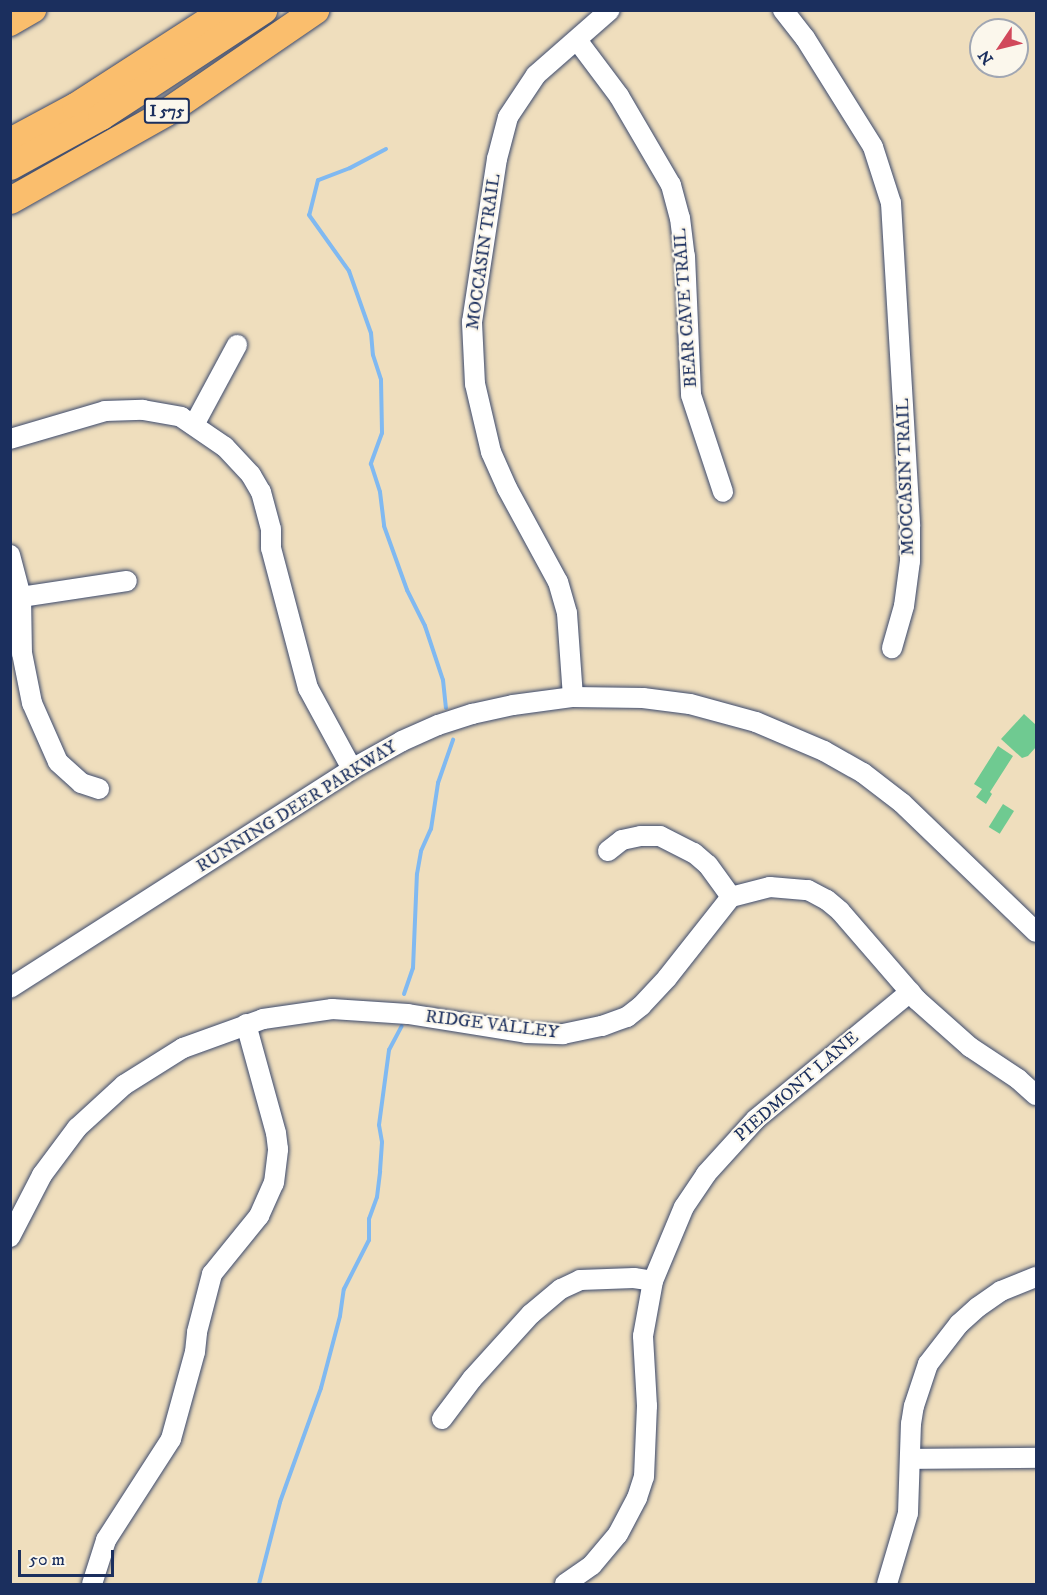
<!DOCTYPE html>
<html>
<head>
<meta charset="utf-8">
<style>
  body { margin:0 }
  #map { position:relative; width:1047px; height:1595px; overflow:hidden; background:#efdebd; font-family:"IM FELL DW Pica",serif }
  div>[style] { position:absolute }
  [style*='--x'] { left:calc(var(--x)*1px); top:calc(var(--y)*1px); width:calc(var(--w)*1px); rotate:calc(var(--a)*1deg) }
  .green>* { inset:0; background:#6fca91; transform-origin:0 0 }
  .stream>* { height:4px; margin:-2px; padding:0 2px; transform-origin:2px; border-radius:2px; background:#80b9f1 }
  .roads { filter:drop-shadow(0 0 2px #3b496c) drop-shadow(0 0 2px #3b496c) }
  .minor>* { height:20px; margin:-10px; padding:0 10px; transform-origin:10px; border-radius:10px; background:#fff }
  .major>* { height:24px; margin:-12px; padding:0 12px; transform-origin:12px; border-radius:12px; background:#fabe6d }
  .highway>* { height:27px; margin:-13.5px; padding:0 13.5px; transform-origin:13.5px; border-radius:13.5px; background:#fabe6d }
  span { translate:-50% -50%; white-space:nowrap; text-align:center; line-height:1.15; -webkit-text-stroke:4.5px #fbf7ec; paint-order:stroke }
  .shield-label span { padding:2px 4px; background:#fbf7ec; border:2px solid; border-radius:4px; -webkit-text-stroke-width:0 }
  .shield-label { font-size:16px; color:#1b2f5e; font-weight:700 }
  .street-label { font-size:18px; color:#1b2f5e }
  .frame { position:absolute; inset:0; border:12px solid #1b2f5e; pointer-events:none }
  .north { position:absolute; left:969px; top:18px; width:60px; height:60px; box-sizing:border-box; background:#fbf7ec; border:2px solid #a1a7b3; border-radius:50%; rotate:235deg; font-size:16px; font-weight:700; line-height:24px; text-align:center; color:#1b2f5e }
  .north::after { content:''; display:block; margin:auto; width:21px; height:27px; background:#d1495b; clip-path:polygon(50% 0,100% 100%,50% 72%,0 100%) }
  .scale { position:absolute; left:18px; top:1550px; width:96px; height:27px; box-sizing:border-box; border:3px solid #1b2f5e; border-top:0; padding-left:8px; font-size:18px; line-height:21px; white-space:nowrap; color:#1b2f5e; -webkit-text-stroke:4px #fbf7ec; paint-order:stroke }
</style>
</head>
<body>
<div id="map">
  <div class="green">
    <div style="clip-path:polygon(1024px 714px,1036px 725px,1036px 747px,1028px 756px,1022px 758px,1001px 739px)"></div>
    <div style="clip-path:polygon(998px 746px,1013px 756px,990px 792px,992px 794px,986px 804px,976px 797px,982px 789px,974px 784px)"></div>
    <div style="left:1003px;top:804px;width:13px;height:27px;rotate:32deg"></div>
  </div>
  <div class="stream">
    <div style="--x:386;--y:149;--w:41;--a:152.2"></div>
    <div style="--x:350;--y:168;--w:34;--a:159"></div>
    <div style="--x:318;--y:180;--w:36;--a:104"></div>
    <div style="--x:309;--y:215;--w:69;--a:54.5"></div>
    <div style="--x:349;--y:271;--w:66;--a:70.5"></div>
    <div style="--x:371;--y:333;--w:22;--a:85"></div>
    <div style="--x:373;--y:355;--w:26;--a:72"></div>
    <div style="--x:381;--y:380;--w:53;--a:88.9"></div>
    <div style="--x:382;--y:433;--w:33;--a:110"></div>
    <div style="--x:371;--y:464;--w:29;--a:72"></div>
    <div style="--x:380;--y:492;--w:34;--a:83"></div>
    <div style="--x:384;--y:526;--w:68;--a:70.2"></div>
    <div style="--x:407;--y:590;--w:40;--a:63.4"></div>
    <div style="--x:425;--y:626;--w:57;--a:71.6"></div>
    <div style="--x:443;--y:680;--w:28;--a:84"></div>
    <div style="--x:404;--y:994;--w:28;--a:-71"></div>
    <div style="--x:413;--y:968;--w:94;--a:-87.6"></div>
    <div style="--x:417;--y:874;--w:23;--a:-80"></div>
    <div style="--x:421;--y:851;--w:24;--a:-66"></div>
    <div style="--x:431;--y:829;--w:47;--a:-81.3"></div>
    <div style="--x:438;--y:783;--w:46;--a:-70.8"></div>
    <div style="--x:259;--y:1584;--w:85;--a:-75.6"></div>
    <div style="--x:280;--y:1502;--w:121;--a:-70.2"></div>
    <div style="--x:321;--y:1388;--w:74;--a:-75.2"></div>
    <div style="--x:340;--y:1316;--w:27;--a:-82"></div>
    <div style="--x:344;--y:1289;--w:55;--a:-63"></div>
    <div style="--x:369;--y:1240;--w:21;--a:-90"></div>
    <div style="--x:369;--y:1219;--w:23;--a:-70"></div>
    <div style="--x:377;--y:1197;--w:26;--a:-83"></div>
    <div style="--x:380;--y:1171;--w:29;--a:-86"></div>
    <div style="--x:382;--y:1142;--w:17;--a:-100"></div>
    <div style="--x:379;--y:1125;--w:76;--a:-82.4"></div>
    <div style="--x:389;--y:1050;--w:27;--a:-62"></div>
  </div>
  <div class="roads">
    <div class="minor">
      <div style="--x:783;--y:10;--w:36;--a:52"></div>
      <div style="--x:805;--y:38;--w:128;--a:58"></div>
      <div style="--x:873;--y:147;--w:59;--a:72.2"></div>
      <div style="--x:891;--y:203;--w:324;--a:86.6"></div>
      <div style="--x:910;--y:526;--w:35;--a:90"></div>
      <div style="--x:910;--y:561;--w:45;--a:97.6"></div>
      <div style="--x:904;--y:606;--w:44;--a:105.9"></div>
      <div style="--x:577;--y:40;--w:70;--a:53.1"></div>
      <div style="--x:619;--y:96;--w:103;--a:59.7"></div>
      <div style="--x:671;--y:185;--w:34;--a:75"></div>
      <div style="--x:680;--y:218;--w:38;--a:83"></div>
      <div style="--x:685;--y:256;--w:139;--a:87.5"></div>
      <div style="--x:691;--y:395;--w:102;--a:71.7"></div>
      <div style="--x:194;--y:425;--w:91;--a:-61.7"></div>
      <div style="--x:10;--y:439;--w:99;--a:-16.4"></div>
      <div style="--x:105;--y:411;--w:38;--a:-2"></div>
      <div style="--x:143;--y:410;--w:39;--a:10"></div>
      <div style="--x:181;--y:417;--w:53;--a:34.3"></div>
      <div style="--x:225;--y:447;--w:38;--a:47"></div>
      <div style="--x:251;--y:475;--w:20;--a:60"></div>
      <div style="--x:261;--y:492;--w:38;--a:75"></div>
      <div style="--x:271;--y:529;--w:19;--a:90"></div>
      <div style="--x:271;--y:548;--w:145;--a:75.2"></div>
      <div style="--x:308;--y:688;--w:92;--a:61.5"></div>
      <div style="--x:10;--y:555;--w:43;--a:75.3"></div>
      <div style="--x:21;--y:597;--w:56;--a:89"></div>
      <div style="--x:22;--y:653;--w:51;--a:78.7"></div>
      <div style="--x:32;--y:703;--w:64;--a:66.2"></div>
      <div style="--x:58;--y:762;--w:31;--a:42"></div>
      <div style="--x:81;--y:783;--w:19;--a:18"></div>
      <div style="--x:21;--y:597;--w:107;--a:-8.6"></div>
      <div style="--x:573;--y:697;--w:84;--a:-94.1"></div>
      <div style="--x:567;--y:613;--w:32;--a:-106"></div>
      <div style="--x:558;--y:582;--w:107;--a:-118.5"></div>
      <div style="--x:507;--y:488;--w:39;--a:-114"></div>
      <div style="--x:491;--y:452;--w:70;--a:-103.2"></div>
      <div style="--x:475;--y:384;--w:62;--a:-92.8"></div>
      <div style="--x:472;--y:322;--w:165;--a:-81.3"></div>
      <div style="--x:497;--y:159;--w:43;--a:-75.3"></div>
      <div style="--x:508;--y:117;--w:50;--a:-56.3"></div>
      <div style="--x:536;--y:75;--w:98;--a:-41.3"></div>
      <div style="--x:608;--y:851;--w:18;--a:-38"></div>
      <div style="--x:622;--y:840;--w:19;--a:-12"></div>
      <div style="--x:641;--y:836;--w:19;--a:0"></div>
      <div style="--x:660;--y:836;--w:38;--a:27"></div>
      <div style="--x:694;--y:853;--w:18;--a:41"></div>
      <div style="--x:708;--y:865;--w:39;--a:54"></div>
      <div style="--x:10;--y:988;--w:406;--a:-32.6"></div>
      <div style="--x:352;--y:769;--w:57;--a:-29.2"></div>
      <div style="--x:402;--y:741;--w:39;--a:-24"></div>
      <div style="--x:438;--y:725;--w:36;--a:-18"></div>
      <div style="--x:472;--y:714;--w:42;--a:-12.4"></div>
      <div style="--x:513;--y:705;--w:61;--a:-7.6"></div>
      <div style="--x:573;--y:697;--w:70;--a:0.8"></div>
      <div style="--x:643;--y:698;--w:47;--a:7.3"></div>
      <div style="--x:690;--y:704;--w:68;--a:15.3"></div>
      <div style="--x:756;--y:722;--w:74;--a:23.1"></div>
      <div style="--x:824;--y:751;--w:45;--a:29.4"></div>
      <div style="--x:863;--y:773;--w:49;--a:37.6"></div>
      <div style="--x:902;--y:803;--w:186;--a:43.9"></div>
      <div style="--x:10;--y:1237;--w:70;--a:-62.7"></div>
      <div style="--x:42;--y:1175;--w:59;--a:-53.3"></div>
      <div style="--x:77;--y:1128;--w:64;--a:-42.5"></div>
      <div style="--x:124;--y:1085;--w:70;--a:-32.1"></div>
      <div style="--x:183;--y:1048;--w:85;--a:-19.9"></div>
      <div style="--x:263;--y:1019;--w:70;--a:-8.2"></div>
      <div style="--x:332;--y:1009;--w:76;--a:3.8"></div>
      <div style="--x:408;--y:1014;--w:120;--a:9.1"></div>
      <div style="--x:526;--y:1033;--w:37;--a:2"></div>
      <div style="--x:563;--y:1034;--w:40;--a:-12"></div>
      <div style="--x:602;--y:1026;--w:27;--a:-20"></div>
      <div style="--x:627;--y:1017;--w:18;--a:-38"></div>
      <div style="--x:641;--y:1006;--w:38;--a:-47"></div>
      <div style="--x:667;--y:978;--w:103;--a:-51.7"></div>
      <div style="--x:731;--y:897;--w:40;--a:-14.4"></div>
      <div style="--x:770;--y:887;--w:38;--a:5"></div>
      <div style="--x:808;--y:890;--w:21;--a:28"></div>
      <div style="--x:827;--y:900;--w:17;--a:40"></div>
      <div style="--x:840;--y:911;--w:118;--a:49.1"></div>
      <div style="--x:917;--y:1000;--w:71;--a:41.6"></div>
      <div style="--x:970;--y:1047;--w:58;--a:33.7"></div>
      <div style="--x:1018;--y:1079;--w:24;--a:42"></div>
      <div style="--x:442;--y:1419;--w:50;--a:-53.1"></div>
      <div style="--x:472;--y:1379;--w:88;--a:-47.8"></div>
      <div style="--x:531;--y:1314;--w:39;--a:-40"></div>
      <div style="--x:561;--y:1289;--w:21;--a:-25"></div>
      <div style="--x:580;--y:1280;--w:54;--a:-2.1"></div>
      <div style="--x:634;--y:1278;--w:19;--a:9"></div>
      <div style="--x:910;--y:1459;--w:126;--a:-0.5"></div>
      <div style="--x:92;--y:1584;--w:46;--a:-72.3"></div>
      <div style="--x:106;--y:1540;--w:120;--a:-57.2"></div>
      <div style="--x:171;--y:1439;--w:90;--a:-74.6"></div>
      <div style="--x:195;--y:1352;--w:20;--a:-84"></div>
      <div style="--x:197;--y:1332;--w:60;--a:-75.5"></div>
      <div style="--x:212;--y:1274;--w:75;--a:-51"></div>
      <div style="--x:259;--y:1216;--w:36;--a:-66"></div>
      <div style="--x:274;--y:1183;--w:34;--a:-83"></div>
      <div style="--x:278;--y:1149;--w:16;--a:-97"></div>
      <div style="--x:276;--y:1133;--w:113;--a:-105.4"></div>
      <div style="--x:565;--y:1584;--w:33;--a:-35"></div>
      <div style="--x:592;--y:1565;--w:40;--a:-50"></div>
      <div style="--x:618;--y:1534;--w:41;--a:-62.2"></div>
      <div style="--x:637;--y:1498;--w:22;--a:-72"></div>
      <div style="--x:644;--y:1477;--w:71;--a:-87.6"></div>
      <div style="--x:647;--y:1406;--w:70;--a:-93.3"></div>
      <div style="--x:643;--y:1336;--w:56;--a:-79.7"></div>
      <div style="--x:653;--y:1281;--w:80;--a:-67.3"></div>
      <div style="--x:684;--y:1207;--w:40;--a:-56"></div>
      <div style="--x:706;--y:1174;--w:74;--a:-47.7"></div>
      <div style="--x:756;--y:1119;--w:200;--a:-39.5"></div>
      <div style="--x:887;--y:1584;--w:74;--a:-73.5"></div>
      <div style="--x:908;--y:1513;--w:89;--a:-88.1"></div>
      <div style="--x:911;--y:1424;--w:18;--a:-81"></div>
      <div style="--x:914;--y:1406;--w:44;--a:-71.6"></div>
      <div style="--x:928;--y:1364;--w:51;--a:-52.2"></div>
      <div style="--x:959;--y:1324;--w:25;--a:-42"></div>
      <div style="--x:978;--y:1307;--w:28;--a:-35"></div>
      <div style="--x:1001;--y:1291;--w:38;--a:-22"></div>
    </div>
    <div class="major">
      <div style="--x:10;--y:24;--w:28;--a:-30"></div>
    </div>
    <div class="highway">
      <div style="--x:10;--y:141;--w:74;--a:-28.3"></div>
      <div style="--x:75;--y:106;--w:177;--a:-32.8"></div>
      <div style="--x:10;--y:166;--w:104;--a:-28.8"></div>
      <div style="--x:101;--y:116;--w:194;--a:-33.2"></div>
      <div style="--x:10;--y:200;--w:179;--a:-29.4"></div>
      <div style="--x:166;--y:112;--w:181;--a:-34.4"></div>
    </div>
  </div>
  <div class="shield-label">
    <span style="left:167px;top:111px">I 575</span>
  </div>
  <div class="street-label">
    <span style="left:484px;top:252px;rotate:-82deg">MOCCASIN TRAIL</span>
    <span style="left:686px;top:308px;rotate:-94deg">BEAR CAVE TRAIL</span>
    <span style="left:906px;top:477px;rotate:-92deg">MOCCASIN TRAIL</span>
    <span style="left:297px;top:807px;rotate:-32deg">RUNNING DEER PARKWAY</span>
    <span style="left:492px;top:1025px;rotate:7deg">RIDGE VALLEY</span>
    <span style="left:797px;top:1087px;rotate:-41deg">PIEDMONT LANE</span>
  </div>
  <div class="frame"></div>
  <div class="north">N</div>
  <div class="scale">50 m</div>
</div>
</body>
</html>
